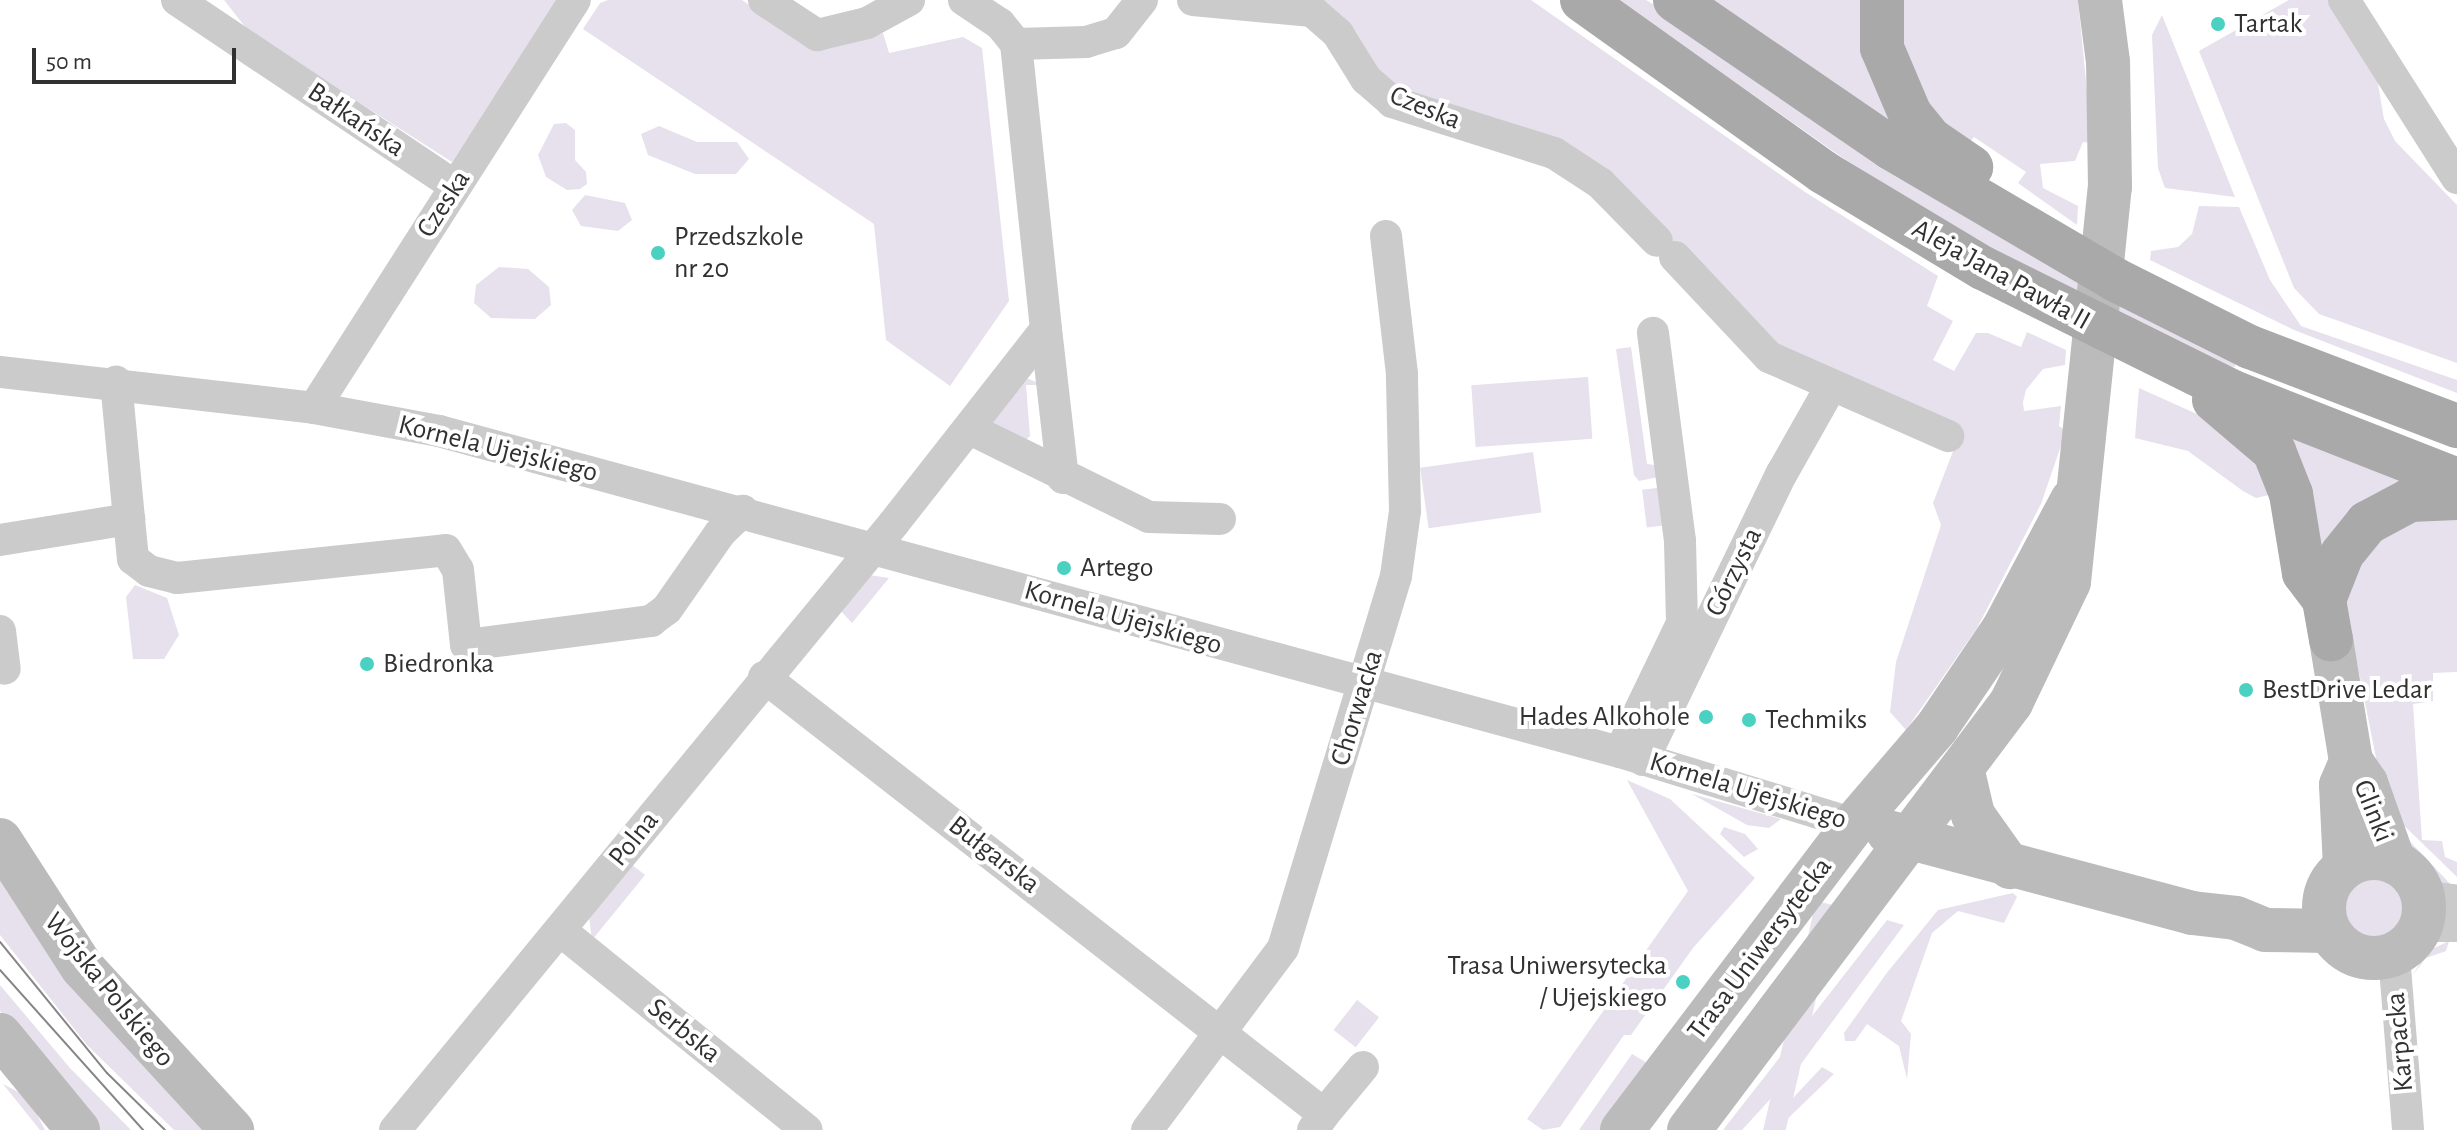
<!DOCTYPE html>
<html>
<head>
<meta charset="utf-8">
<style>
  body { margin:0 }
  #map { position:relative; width:2457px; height:1130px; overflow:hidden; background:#fff; font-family:"Alegreya Sans",sans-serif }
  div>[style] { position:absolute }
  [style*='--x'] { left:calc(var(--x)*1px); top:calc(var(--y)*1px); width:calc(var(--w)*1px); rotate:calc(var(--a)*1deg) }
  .green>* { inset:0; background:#e6e1ec; transform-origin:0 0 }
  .round { border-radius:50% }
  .street>* { height:32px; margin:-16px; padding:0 16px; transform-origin:16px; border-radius:16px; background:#cbcbcb }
  .secondary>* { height:44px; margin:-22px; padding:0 22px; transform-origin:22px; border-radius:22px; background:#bbb }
  .secondary>.ring { margin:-22px; padding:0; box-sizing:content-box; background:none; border:44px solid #bbb; border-radius:50% }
  .primary>* { height:44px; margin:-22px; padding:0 22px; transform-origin:22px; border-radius:22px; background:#a9a9a9 }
  .tram>* { height:2px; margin:-1px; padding:0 1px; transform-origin:1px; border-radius:1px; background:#868686 }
  .dots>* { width:22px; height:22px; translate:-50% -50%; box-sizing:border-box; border:4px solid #fff; border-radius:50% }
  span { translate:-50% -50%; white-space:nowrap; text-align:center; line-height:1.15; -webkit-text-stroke:8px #fff; paint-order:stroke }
  .poi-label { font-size:28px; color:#313131 }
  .left { translate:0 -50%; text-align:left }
  .right { translate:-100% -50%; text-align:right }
  .street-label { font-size:28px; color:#313131 }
  .scale { position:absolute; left:32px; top:48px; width:204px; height:36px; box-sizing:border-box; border:4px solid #313131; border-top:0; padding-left:10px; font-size:24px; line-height:28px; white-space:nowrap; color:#313131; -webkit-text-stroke:6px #fff; paint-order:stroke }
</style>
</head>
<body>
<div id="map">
  <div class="green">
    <div style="clip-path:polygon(224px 0,558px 0,452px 162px,250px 33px)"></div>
    <div style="clip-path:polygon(608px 0,742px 0,816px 50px,883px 33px,889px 53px,963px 37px,982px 48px,1009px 301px,950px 386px,886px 340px,874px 224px,583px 29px,600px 3px)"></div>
    <div style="clip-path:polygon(1303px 0,1531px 0,1805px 192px,1938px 276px,1927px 306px,1953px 321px,1933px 360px,1954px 371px,1976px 333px,1988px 333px,2021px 347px,2027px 332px,2066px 350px,2065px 365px,2043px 369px,2026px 390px,2023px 402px,2024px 411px,2061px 406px,2059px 426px,2066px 431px,2041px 504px,1977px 628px,1906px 730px,1890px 712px,1896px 662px,1941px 525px,1933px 503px,1957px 441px,1780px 355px,1625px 195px,1401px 99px)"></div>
    <div style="clip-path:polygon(1618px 0,1646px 0,2235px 361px,2235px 367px,2215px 365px,1963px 233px,1843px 158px)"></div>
    <div style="clip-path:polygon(1699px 0,1869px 0,1940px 163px)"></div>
    <div style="clip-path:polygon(1892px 0,2078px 0,2092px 143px,2083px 142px,2075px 161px,2040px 164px,2043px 188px,2078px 206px,2077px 225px,2018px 183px,2026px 172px,1974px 137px,1964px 149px,1918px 107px)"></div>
    <div style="clip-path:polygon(2289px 0,2329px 0,2376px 72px,2384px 119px,2395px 141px,2457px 205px,2457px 363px,2319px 314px,2294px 288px,2199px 51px)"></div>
    <div style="clip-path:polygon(2162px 15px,2235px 197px,2165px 188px,2158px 168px,2152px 35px)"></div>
    <div style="clip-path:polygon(566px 123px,575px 130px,575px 160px,586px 172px,587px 184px,580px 189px,567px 190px,546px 177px,538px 155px,554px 124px)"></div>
    <div style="clip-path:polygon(659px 126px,697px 142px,737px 142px,749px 159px,736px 174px,695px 174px,648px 155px,641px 134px)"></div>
    <div style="clip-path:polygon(585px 195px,625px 203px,632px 220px,618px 231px,581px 226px,572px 210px)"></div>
    <div style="clip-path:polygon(2199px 206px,2239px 207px,2270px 280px,2301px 326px,2457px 380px,2457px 393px,2294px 330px,2150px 260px,2151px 251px,2178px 247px,2192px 234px)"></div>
    <div style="clip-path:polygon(499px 267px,528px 269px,549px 287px,551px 305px,535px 319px,491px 318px,474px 303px,476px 285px)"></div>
    <div style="clip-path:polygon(1631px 347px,1647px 464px,1663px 466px,1663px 476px,1639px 481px,1634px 475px,1616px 349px)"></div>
    <div style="clip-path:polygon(1024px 377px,1043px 385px,1026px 385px,1030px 436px,1022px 444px,991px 428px,993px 411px)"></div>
    <div style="left:1588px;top:377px;width:62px;height:117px;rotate:86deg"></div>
    <div style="clip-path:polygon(2139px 388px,2248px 437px,2269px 495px,2256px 498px,2243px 491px,2188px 451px,2135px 438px)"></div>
    <div style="clip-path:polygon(2285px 431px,2407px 481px,2321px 570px)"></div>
    <div style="left:1533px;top:452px;width:61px;height:114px;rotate:82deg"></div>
    <div style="left:1665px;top:487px;width:38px;height:23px;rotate:83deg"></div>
    <div style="clip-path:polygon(2457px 517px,2457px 672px,2433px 673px,2433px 701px,2413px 704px,2422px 840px,2442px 841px,2445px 857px,2457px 862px,2457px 877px,2386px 808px,2345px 602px,2347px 579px,2389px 521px)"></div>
    <div style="clip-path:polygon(869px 575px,889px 578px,852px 623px,840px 610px)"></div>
    <div style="clip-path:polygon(135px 585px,167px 598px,179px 635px,164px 659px,133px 659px,126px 597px)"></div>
    <div style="clip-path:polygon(1627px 780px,1670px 799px,1755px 878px,1693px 948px,1631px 1035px,1624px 1035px,1560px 1127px,1543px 1130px,1527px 1119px,1688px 891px)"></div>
    <div style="clip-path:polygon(1692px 794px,1781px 819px,1769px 828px,1747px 825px)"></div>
    <div style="clip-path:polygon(1724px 827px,1745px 834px,1758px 849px,1744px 857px,1720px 834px)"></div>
    <div style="clip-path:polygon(2398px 829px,2422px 854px,2455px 889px,2440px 884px,2410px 856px)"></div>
    <div style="clip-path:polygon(631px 864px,645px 875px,592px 940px,589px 917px)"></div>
    <div class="round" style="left:2344px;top:877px;width:60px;height:60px"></div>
    <div style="clip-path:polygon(0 880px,210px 1130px,174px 1130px,87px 1045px,0 935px)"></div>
    <div style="clip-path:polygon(2013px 893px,2017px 897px,2004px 923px,1958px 911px,1932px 933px,1901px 1021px,1911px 1034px,1907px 1079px,1899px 1046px,1867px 1024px,1855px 1041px,1845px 1041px,1844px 1033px,1886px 974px,1938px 910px)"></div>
    <div style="left:1816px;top:901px;width:22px;height:288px;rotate:13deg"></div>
    <div style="clip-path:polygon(1887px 920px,1904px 925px,1795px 1072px,1742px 1130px,1723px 1130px)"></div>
    <div style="clip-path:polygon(2449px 941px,2446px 951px,2426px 958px,2412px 976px,2428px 951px)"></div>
    <div style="clip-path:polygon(0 985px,70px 1068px,131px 1130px,98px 1130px,54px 1082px,0 1011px)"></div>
    <div style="left:1357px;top:1000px;width:28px;height:38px;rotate:38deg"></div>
    <div style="clip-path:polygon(1632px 1054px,1649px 1064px,1600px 1130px,1579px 1130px)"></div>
    <div style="clip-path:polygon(1822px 1067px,1834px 1074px,1776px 1130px,1763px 1130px)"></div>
    <div style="clip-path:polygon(3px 1084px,28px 1097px,45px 1130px,40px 1130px)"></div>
  </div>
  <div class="street">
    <div style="--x:177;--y:0;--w:334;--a:33.8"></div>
    <div style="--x:764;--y:0;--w:64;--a:33.4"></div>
    <div style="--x:817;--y:35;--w:51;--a:-13.5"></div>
    <div style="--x:867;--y:23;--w:48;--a:-28.7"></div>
    <div style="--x:964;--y:0;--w:43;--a:33.7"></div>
    <div style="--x:1000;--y:24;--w:26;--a:51"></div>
    <div style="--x:1016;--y:44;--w:70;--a:-1.6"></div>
    <div style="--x:1086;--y:42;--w:31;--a:-17"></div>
    <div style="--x:1116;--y:33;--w:42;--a:-51.8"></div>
    <div style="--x:1193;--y:0;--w:120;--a:5.3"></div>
    <div style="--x:1312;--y:11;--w:35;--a:41"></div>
    <div style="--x:1338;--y:34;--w:53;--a:58.1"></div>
    <div style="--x:1366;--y:79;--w:35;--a:41"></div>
    <div style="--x:1392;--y:102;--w:170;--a:17.5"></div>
    <div style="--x:1554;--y:153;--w:55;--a:33.1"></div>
    <div style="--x:1600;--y:183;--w:81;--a:45.5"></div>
    <div style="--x:2344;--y:0;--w:211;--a:57.6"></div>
    <div style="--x:1675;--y:257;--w:137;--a:46.8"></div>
    <div style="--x:1769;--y:357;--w:196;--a:23.8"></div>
    <div style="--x:1046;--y:329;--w:150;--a:83.5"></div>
    <div style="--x:0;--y:372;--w:316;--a:6.5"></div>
    <div style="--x:314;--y:408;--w:127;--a:10.4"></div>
    <div style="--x:439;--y:431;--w:1224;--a:15.21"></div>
    <div style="--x:1620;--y:752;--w:245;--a:17.1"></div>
    <div style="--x:314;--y:408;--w:484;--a:-57.4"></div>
    <div style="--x:970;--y:429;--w:199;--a:26.2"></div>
    <div style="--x:1149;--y:517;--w:71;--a:1.6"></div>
    <div style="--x:129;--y:519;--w:40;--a:84.3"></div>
    <div style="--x:133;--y:559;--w:20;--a:37"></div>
    <div style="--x:149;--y:571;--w:29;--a:14"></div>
    <div style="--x:177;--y:578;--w:270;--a:-5.9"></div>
    <div style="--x:446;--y:550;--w:23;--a:59"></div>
    <div style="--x:458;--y:570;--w:75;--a:83.9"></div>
    <div style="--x:466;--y:645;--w:187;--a:-7.4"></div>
    <div style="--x:651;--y:621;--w:20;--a:-37"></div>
    <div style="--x:667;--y:609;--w:93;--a:-55.1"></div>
    <div style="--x:720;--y:533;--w:32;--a:-44"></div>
    <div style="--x:0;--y:540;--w:131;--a:-9.2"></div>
    <div style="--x:129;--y:519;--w:138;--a:-95.4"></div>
    <div style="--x:0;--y:631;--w:38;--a:83"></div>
    <div style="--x:764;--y:677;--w:710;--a:37.97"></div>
    <div style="--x:1324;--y:1114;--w:19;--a:125"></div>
    <div style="--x:1620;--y:752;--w:143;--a:-64.3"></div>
    <div style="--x:1682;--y:623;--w:82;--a:-91.4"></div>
    <div style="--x:1680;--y:541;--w:210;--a:-97.4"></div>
    <div style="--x:1643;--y:760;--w:319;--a:-64.2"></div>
    <div style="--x:1782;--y:473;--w:98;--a:-60.5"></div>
    <div style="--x:2423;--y:896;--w:34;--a:8"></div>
    <div style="--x:2421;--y:926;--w:36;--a:0"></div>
    <div style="--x:561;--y:931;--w:316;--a:39"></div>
    <div style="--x:2394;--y:955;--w:176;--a:85.4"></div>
    <div style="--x:1324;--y:1114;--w:61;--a:-50.3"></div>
    <div style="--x:395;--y:1130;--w:786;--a:-50.58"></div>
    <div style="--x:894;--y:523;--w:246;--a:-51.9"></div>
    <div style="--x:1046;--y:329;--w:287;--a:-96"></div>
    <div style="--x:1147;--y:1130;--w:227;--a:-53.2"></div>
    <div style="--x:1283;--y:948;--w:389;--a:-73.1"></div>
    <div style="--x:1396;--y:576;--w:66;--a:-82.1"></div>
    <div style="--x:1405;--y:511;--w:137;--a:-91.3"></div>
    <div style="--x:1402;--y:374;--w:139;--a:-96.6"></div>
  </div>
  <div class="secondary">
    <div style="--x:2331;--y:639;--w:124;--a:80.7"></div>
    <div style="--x:2351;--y:761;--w:27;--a:56"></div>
    <div style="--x:2366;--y:783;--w:84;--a:70.5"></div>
    <div style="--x:1963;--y:772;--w:44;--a:76.9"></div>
    <div style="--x:1973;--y:815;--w:64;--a:54.6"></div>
    <div style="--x:1888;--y:832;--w:315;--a:14.9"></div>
    <div style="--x:2192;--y:913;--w:44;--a:6.5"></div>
    <div style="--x:2236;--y:918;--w:31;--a:22"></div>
    <div style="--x:2265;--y:930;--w:63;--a:0.9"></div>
    <div style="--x:0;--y:840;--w:151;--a:57.2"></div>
    <div style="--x:82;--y:967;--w:222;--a:47.4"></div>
    <div class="ring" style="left:2324px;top:858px;width:56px;height:56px"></div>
    <div style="--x:2345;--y:867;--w:82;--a:-92.8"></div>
    <div style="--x:2341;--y:785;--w:26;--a:-67"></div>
    <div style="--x:0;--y:1035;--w:123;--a:50.6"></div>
    <div style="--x:1622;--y:1130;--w:384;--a:-52.8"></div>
    <div style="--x:1854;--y:824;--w:128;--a:-49.4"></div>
    <div style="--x:1937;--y:727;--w:120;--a:-55.9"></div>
    <div style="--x:2004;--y:628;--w:145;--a:-62"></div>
    <div style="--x:1689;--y:1130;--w:535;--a:-52.98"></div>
    <div style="--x:2011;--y:703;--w:134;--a:-64.4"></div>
    <div style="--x:2069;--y:582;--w:397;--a:-84.1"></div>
    <div style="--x:2110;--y:187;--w:125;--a:-90.9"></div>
    <div style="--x:2108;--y:62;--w:63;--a:-97.4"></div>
  </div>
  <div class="primary">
    <div style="--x:1582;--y:0;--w:296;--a:35.5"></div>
    <div style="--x:1823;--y:172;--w:187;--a:31"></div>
    <div style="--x:1983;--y:268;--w:279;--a:26.4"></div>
    <div style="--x:2233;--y:392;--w:241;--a:21.4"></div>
    <div style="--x:1675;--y:0;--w:262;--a:34.4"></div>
    <div style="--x:1891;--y:148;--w:259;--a:30.4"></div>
    <div style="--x:2114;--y:279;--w:152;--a:26.6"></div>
    <div style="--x:2250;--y:347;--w:222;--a:20.9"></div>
    <div style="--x:1882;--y:0;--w:48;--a:90"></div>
    <div style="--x:1882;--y:48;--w:72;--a:67"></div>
    <div style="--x:1910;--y:114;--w:32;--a:51"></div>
    <div style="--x:1930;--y:139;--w:50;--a:34.3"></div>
    <div style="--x:2214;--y:400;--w:79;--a:40.4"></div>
    <div style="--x:2274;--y:451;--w:46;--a:68.4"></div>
    <div style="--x:2291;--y:494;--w:80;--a:80.7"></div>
    <div style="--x:2304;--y:573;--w:34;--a:53"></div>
    <div style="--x:2324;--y:600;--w:40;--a:80"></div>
    <div style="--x:2324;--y:600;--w:49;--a:-68.6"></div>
    <div style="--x:2342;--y:554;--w:40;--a:-51"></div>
    <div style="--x:2367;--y:523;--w:49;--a:-28.1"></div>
    <div style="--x:2410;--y:500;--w:47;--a:-2.4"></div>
  </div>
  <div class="tram">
    <div style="--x:0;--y:942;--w:169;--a:50.8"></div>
    <div style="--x:107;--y:1073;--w:81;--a:44.5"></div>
    <div style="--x:0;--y:970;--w:215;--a:48.2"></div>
  </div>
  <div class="dots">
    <div style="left:2218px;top:24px;background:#4ad1c2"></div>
    <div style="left:658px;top:253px;background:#4ad1c2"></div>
    <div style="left:1064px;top:568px;background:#4ad1c2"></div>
    <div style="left:367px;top:664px;background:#4ad1c2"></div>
    <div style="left:2246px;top:690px;background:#4ad1c2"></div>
    <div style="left:1706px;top:717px;background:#4ad1c2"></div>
    <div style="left:1749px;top:720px;background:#4ad1c2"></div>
    <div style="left:1683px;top:982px;background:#4ad1c2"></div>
  </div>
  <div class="poi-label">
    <span class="left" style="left:2234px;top:24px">Tartak</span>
    <span class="left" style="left:674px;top:253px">Przedszkole<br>nr 20</span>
    <span class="left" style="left:1080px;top:568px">Artego</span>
    <span class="left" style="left:383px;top:664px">Biedronka</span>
    <span class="left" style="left:2262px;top:690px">BestDrive Ledar</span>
    <span class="right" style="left:1690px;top:717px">Hades Alkohole</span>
    <span class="left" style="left:1765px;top:720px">Techmiks</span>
    <span class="right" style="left:1667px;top:982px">Trasa Uniwersytecka<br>/ Ujejskiego</span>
  </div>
  <div class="street-label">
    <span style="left:1425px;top:108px;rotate:22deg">Czeska</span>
    <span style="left:356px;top:120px;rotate:34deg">Bałkańska</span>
    <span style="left:444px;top:204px;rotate:-57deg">Czeska</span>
    <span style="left:2001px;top:275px;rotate:29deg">Aleja Jana Pawła II</span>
    <span style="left:498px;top:449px;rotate:14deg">Kornela Ujejskiego</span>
    <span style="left:1734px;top:572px;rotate:-64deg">Górzysta</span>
    <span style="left:1123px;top:618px;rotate:16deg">Kornela Ujejskiego</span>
    <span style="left:1357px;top:708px;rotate:-73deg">Chorwacka</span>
    <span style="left:1748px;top:791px;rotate:17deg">Kornela Ujejskiego</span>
    <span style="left:2373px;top:811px;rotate:68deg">Glinki</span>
    <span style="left:634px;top:839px;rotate:-51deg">Polna</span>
    <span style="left:994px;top:855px;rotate:38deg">Bułgarska</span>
    <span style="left:1760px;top:949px;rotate:-53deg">Trasa Uniwersytecka</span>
    <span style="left:109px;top:990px;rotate:51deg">Wojska Polskiego</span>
    <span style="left:684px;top:1031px;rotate:39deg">Serbska</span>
    <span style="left:2400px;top:1042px;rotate:-95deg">Karpacka</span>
  </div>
  <div class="scale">50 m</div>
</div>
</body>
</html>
